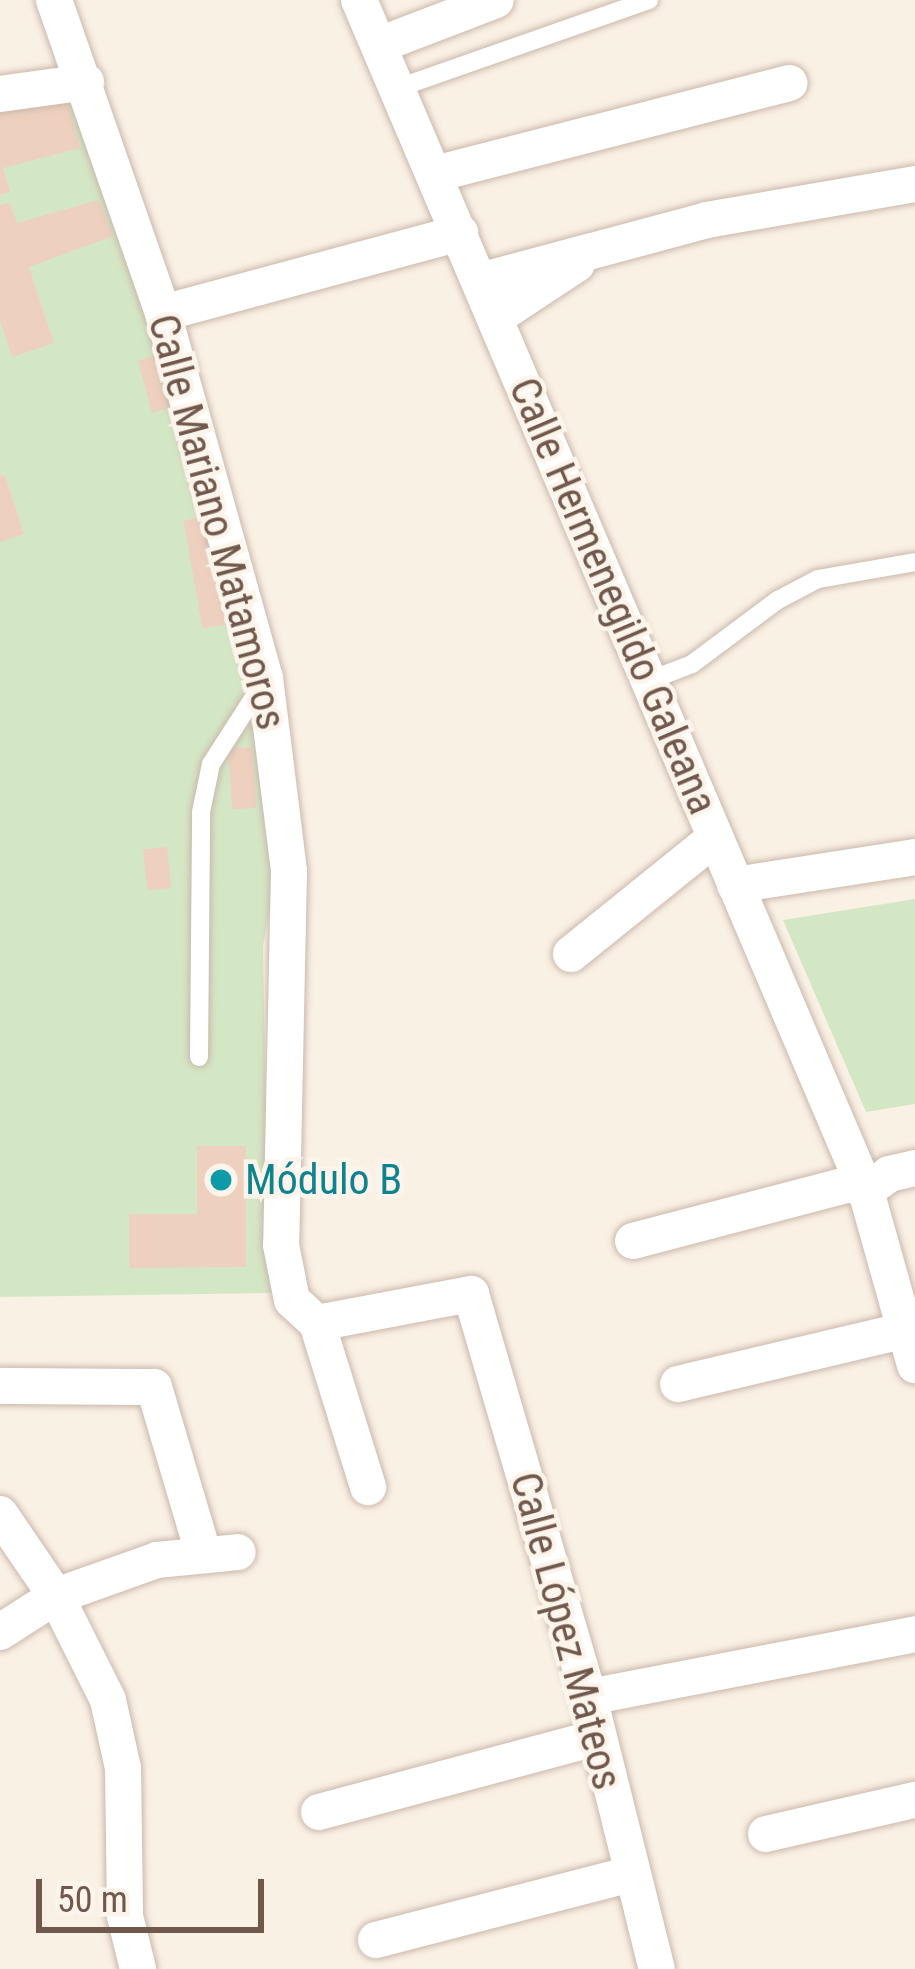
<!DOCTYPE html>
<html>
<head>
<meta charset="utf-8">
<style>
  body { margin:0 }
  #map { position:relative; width:915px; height:1969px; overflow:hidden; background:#faf1e5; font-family:"Roboto Condensed",sans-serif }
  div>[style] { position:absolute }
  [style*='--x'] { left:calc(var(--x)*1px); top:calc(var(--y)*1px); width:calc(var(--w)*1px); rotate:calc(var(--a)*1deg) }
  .green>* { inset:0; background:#d4e7c5 }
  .building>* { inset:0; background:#eed0bf; transform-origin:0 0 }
  .roads { filter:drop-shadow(0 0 3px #cbb9ac) drop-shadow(0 0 3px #cbb9ac) }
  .service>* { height:18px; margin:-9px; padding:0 9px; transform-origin:9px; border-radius:9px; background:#fff }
  .minor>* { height:36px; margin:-18px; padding:0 18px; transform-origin:18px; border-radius:18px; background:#fff }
  .dots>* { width:33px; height:33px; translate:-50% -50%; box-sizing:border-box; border:6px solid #fdf5eb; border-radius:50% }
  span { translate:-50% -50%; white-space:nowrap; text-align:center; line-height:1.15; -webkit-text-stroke:9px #fdf5eb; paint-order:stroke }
  .street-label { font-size:42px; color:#71584c }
  .culture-label { font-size:42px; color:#0d838f }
  .left { translate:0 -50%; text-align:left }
  .scale { position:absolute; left:36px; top:1879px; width:228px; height:54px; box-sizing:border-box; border:6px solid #71584c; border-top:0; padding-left:15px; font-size:36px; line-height:42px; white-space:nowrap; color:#71584c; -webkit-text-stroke:9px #fdf5eb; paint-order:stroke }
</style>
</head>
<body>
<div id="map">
  <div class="green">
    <div style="clip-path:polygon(88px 94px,231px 575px,280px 855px,263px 946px,268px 1250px,276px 1293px,0 1297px,0 107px)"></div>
    <div style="clip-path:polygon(915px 899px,915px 1104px,866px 1112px,783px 920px)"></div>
  </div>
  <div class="building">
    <div style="clip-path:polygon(66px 98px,80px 148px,3px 168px,10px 192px,0 195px,0 107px)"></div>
    <div style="clip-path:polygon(99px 200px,113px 236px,29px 267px,54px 343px,12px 357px,0 321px,0 205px,10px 203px,17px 223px)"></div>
    <div style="left:166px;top:353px;width:54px;height:29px;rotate:75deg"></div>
    <div style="clip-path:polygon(5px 475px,24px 534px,0 542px,0 476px)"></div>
    <div style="left:214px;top:515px;width:110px;height:31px;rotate:80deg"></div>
    <div style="left:252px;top:747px;width:61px;height:24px;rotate:86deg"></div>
    <div style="left:167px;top:847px;width:41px;height:24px;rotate:84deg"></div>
    <div style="clip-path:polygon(197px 1146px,246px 1146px,246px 1267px,129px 1268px,129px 1214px,197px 1214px)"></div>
  </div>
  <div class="roads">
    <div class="service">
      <div style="--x:398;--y:88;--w:266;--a:-19.3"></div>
      <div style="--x:648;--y:681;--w:47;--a:-21.1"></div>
      <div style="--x:692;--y:664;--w:107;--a:-36.7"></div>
      <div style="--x:778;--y:600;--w:45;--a:-27.7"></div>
      <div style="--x:818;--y:579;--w:98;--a:-9.9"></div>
      <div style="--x:199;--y:1057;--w:245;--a:-89.5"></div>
      <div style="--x:201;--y:812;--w:49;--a:-78.2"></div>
      <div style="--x:211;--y:764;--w:96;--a:-57.3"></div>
    </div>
    <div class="minor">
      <div style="--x:54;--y:0;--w:331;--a:70.8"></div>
      <div style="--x:163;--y:313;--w:379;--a:74.4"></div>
      <div style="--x:265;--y:678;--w:194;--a:82.9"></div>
      <div style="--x:289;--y:871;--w:374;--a:91.2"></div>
      <div style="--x:281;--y:1245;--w:56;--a:78.7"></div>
      <div style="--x:292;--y:1300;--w:34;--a:43"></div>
      <div style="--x:317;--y:1323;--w:157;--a:-10.7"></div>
      <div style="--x:471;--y:1294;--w:420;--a:73.7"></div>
      <div style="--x:589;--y:1697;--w:280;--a:76"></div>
      <div style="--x:359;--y:0;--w:1294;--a:66.94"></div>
      <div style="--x:866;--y:1191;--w:181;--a:74.3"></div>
      <div style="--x:379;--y:45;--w:125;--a:-21"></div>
      <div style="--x:0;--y:94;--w:87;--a:-7.9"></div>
      <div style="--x:435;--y:174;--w:366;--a:-14.4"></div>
      <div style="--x:480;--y:281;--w:235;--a:-15"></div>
      <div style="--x:707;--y:220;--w:211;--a:-9.8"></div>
      <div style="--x:163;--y:313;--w:308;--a:-15.1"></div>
      <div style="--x:495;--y:318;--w:98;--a:-33.4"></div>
      <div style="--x:735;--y:885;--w:182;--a:-8.8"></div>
      <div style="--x:571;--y:954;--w:185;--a:-38.9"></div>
      <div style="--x:866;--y:1191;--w:29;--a:-36"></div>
      <div style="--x:889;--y:1174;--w:27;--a:-13"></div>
      <div style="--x:633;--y:1241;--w:225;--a:-14.7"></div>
      <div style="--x:851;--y:1184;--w:17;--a:25"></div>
      <div style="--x:317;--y:1323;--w:172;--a:72.7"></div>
      <div style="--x:678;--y:1384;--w:235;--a:-13.3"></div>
      <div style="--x:0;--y:1386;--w:154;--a:0.4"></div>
      <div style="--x:154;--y:1387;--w:172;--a:73.5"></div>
      <div style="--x:0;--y:1514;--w:99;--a:55.7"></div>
      <div style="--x:56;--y:1596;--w:116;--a:63.4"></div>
      <div style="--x:108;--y:1700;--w:70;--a:77.6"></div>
      <div style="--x:123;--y:1768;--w:148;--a:89.2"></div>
      <div style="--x:125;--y:1916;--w:55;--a:76.2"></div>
      <div style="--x:0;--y:1632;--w:67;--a:-32.7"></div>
      <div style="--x:56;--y:1596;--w:107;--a:-19.6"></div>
      <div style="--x:157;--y:1560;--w:81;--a:-5.6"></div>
      <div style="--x:589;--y:1697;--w:332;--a:-10.9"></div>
      <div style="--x:319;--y:1812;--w:289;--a:-15"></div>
      <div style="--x:766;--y:1834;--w:153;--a:-12.9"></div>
      <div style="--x:376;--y:1940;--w:263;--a:-14.5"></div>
    </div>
  </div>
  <div class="dots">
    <div style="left:221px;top:1180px;background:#0f9aa8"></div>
  </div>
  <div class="street-label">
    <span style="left:217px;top:522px;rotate:75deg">Calle Mariano Matamoros</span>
    <span style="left:613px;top:596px;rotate:67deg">Calle Hermenegildo Galeana</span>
    <span style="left:566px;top:1631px;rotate:75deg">Calle López Mateos</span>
  </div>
  <div class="culture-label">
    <span class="left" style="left:245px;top:1180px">Módulo B</span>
  </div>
  <div class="scale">50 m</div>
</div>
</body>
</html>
